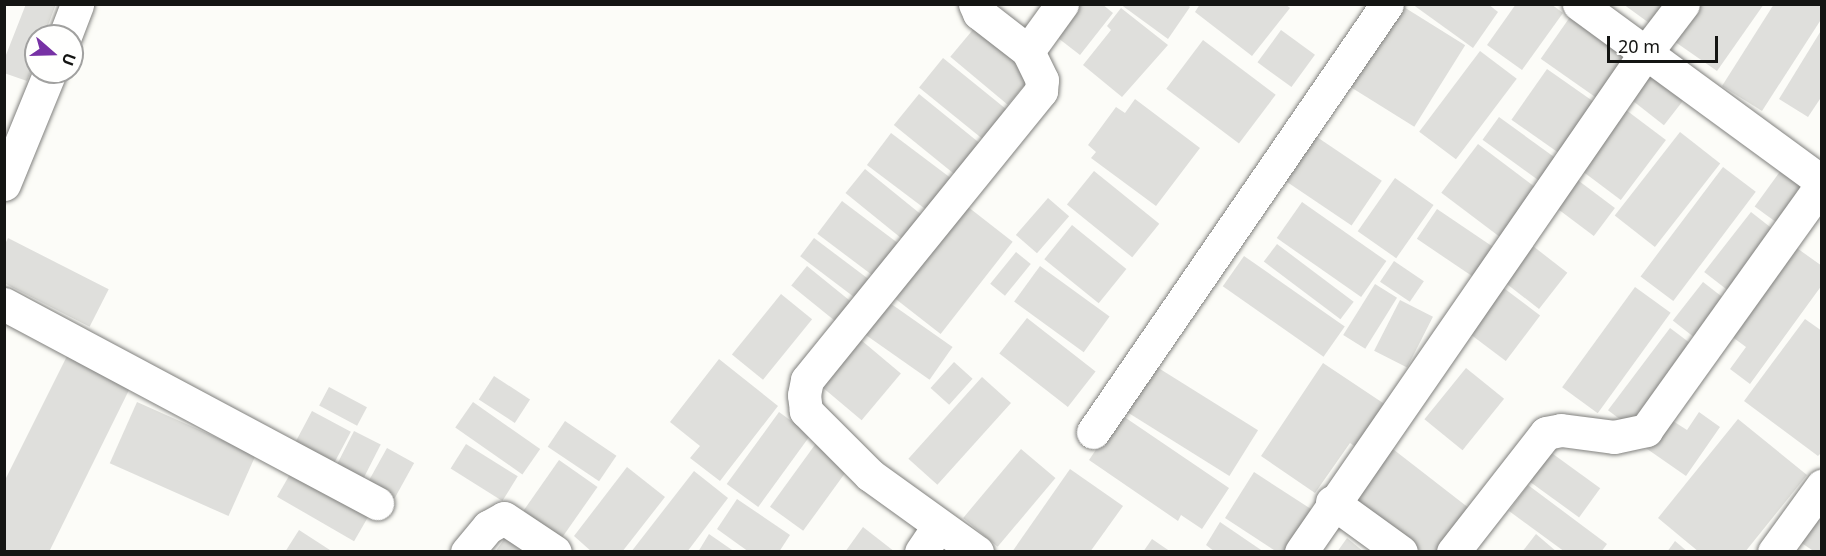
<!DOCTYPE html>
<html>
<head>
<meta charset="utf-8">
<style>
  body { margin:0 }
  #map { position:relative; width:1826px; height:556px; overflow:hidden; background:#fcfcf8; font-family:"Noto Sans",sans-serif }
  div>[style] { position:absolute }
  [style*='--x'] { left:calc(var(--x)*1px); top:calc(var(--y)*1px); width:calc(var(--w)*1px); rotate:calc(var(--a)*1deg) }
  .building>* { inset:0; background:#dfdfdc; transform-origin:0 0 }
  .roads { filter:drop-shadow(0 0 2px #81817e) drop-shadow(0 0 2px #81817e) }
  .minor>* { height:33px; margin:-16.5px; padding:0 16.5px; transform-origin:16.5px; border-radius:16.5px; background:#fff }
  span { translate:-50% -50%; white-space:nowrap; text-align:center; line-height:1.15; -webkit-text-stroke:4.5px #fffffe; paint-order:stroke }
  .frame { position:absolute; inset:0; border:6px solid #141513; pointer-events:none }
  .north { position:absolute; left:24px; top:24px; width:60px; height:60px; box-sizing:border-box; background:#fffffe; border:2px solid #a1a1a0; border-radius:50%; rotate:110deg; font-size:16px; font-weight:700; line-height:24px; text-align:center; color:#141513 }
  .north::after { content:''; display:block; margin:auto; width:21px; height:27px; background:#7732a5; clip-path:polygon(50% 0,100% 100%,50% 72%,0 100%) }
  .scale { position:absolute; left:1607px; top:36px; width:111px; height:27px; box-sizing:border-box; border:3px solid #141513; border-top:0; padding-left:8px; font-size:18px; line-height:21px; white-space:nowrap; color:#141513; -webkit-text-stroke:4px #fffffe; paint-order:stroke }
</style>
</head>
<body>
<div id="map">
  <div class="building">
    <div style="clip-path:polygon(26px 4px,56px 4px,44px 36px,36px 36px,36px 57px,27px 81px,4px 73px,4px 60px)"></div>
    <div style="clip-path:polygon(1069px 4px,1102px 4px,1113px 13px,1080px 55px,1049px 31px)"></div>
    <div style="clip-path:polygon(1120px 4px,1187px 4px,1190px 7px,1168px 39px)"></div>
    <div style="clip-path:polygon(1200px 4px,1285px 4px,1290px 8px,1252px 56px,1195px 12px)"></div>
    <div style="left:1399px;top:4px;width:78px;height:96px;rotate:32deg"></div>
    <div style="clip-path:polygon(1412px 4px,1488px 4px,1498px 12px,1473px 48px)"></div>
    <div style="clip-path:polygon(1516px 4px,1551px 4px,1563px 13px,1522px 70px,1487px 45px)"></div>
    <div style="clip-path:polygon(1623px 4px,1672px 4px,1656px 28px)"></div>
    <div style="clip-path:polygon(1695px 4px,1764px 4px,1717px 71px,1671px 39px)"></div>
    <div style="clip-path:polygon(1774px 4px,1822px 4px,1822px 18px,1762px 111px,1722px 86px)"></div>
    <div style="clip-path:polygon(1121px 8px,1168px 45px,1122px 97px,1083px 65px,1111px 30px,1107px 26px)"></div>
    <div style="left:1570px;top:17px;width:77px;height:51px;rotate:35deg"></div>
    <div style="left:976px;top:26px;width:75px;height:40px;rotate:40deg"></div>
    <div style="clip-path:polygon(1822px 29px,1822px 96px,1808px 117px,1779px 99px)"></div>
    <div style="left:1281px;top:30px;width:42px;height:40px;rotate:36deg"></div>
    <div style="left:1203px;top:40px;width:91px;height:61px;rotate:37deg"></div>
    <div style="left:1480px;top:51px;width:46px;height:101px;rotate:37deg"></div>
    <div style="left:943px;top:58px;width:85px;height:38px;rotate:39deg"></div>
    <div style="left:1547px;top:69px;width:64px;height:62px;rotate:35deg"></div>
    <div style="left:1653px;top:71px;width:42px;height:36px;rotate:38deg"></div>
    <div style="left:919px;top:94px;width:81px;height:40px;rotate:39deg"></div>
    <div style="clip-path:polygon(1135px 99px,1200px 148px,1156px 206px,1091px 158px,1096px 152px,1088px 145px,1116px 107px,1125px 113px)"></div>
    <div style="left:1622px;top:107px;width:55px;height:75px;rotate:37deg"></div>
    <div style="left:1499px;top:117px;width:72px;height:28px;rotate:36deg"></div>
    <div style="left:1308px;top:131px;width:89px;height:54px;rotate:34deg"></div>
    <div style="left:1680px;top:132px;width:51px;height:106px;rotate:38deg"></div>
    <div style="left:891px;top:133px;width:86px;height:40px;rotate:37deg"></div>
    <div style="left:1478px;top:144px;width:73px;height:61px;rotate:37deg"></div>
    <div style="left:1784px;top:166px;width:36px;height:50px;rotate:36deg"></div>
    <div style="left:1723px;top:167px;width:41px;height:137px;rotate:37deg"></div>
    <div style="left:865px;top:169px;width:81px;height:31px;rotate:39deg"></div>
    <div style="left:1094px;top:171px;width:84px;height:43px;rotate:39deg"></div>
    <div style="left:1567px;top:172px;width:60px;height:35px;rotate:37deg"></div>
    <div style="left:1395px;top:178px;width:47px;height:65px;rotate:35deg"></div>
    <div style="left:1048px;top:198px;width:28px;height:49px;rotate:41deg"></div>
    <div style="left:842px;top:201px;width:79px;height:41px;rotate:37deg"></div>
    <div style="left:1302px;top:202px;width:103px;height:44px;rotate:35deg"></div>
    <div style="left:963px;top:203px;width:63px;height:117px;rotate:38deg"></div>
    <div style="left:1437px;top:209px;width:70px;height:36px;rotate:34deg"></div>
    <div style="left:1751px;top:212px;width:36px;height:76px;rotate:38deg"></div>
    <div style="left:1072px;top:225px;width:70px;height:44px;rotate:39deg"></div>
    <div style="left:8px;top:238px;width:113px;height:42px;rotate:27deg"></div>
    <div style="left:814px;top:238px;width:79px;height:23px;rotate:37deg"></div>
    <div style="left:1524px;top:239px;width:55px;height:46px;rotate:38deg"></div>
    <div style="clip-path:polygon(1787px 241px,1822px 266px,1822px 285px,1750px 384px,1730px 369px,1746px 347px,1723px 330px)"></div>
    <div style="left:1277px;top:244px;width:96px;height:22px;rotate:37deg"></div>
    <div style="left:1016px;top:252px;width:19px;height:41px;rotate:39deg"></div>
    <div style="left:1244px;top:256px;width:123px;height:37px;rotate:35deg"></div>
    <div style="left:1394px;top:261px;width:36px;height:25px;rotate:34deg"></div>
    <div style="left:807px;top:266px;width:66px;height:25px;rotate:39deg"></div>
    <div style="left:1040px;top:266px;width:86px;height:44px;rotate:36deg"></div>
    <div style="left:1703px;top:282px;width:33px;height:49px;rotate:38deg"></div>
    <div style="left:1497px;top:283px;width:54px;height:57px;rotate:37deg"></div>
    <div style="left:1375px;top:284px;width:26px;height:60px;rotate:32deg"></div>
    <div style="left:1635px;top:287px;width:44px;height:124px;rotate:36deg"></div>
    <div style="left:781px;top:294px;width:40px;height:78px;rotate:39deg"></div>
    <div style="left:1400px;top:300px;width:37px;height:57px;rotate:27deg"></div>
    <div style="left:887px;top:301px;width:80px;height:40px;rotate:35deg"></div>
    <div style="left:1027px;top:318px;width:87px;height:45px;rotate:38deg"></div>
    <div style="clip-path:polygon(1805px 319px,1822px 331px,1822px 452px,1818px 456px,1744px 401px)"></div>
    <div style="left:1670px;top:328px;width:35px;height:103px;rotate:37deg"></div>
    <div style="left:861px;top:340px;width:52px;height:61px;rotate:40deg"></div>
    <div style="clip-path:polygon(70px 350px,133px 382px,49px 552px,4px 552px,4px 482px)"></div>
    <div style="clip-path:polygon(719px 359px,778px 406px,720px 481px,690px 458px,700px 446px,670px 422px)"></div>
    <div style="left:954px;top:362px;width:25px;height:35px;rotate:42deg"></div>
    <div style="clip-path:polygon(1323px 363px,1392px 409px,1363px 452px,1350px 443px,1315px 493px,1261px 456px)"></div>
    <div style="left:1152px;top:364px;width:125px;height:54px;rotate:32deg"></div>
    <div style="left:1466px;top:368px;width:49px;height:66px;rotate:39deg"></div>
    <div style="left:494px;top:376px;width:43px;height:28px;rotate:33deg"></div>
    <div style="left:982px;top:377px;width:39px;height:110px;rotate:42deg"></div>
    <div style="left:329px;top:387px;width:43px;height:21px;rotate:28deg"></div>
    <div style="left:137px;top:402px;width:130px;height:67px;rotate:24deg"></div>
    <div style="left:473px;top:402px;width:82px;height:31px;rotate:35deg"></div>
    <div style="left:312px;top:411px;width:44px;height:42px;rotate:28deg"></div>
    <div style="left:779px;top:412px;width:39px;height:89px;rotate:36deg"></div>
    <div style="clip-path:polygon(1699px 412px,1720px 427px,1686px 476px,1640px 444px,1662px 414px,1687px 430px)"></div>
    <div style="clip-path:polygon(1120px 414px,1229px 488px,1202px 529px,1181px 515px,1178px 521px,1089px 460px)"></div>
    <div style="clip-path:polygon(1738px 419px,1807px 475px,1745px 552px,1699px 552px,1658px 518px)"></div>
    <div style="left:565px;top:421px;width:62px;height:31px;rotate:34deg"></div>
    <div style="left:354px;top:431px;width:30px;height:46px;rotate:27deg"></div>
    <div style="left:817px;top:442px;width:41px;height:80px;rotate:36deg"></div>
    <div style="left:466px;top:444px;width:61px;height:29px;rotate:32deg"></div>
    <div style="clip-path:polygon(1389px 446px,1474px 512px,1444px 552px,1422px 552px,1351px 497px)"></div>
    <div style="left:1542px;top:446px;width:72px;height:36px;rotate:36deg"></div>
    <div style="left:387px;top:448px;width:31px;height:49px;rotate:29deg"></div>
    <div style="left:1021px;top:449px;width:45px;height:90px;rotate:40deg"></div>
    <div style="left:559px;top:460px;width:47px;height:62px;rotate:35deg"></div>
    <div style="clip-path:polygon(627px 467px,665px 497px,622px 552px,592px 552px,574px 536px)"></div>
    <div style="left:293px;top:469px;width:89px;height:32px;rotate:30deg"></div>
    <div style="clip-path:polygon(1070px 469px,1123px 506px,1090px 552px,1012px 552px)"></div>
    <div style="clip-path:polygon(694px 471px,728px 498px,687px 552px,631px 552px)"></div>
    <div style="clip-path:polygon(1254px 472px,1311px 509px,1284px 552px,1277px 552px,1225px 518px)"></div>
    <div style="clip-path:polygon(1528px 485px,1607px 544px,1601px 552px,1565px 552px,1509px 511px)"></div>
    <div style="clip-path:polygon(1822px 495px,1822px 552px,1815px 552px,1791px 536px)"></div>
    <div style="clip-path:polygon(737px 499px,790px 535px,779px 552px,749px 552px,717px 529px)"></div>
    <div style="clip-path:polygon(1220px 522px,1264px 552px,1215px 552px,1206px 545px)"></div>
    <div style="clip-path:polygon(513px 527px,547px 552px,495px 552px)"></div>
    <div style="clip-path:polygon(863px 527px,895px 552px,845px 552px)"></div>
    <div style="clip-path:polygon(299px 530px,333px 552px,285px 552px)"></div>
    <div style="clip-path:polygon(709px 534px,735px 552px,698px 552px)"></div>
    <div style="clip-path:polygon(1536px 534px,1557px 552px,1522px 552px)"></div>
    <div style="clip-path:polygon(1347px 538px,1364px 552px,1337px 552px)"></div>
    <div style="clip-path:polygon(1152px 539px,1171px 552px,1143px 552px)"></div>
    <div style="clip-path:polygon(1675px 541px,1688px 552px,1667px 552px)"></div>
  </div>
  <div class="roads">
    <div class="minor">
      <div style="--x:975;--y:4;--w:10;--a:66"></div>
      <div style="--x:979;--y:13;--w:62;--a:37.8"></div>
      <div style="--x:1579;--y:4;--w:301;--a:36.2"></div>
      <div style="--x:65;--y:36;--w:34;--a:-69"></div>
      <div style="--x:4;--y:184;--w:121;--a:-67.7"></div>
      <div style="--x:4;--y:304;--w:423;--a:28.1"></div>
      <div style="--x:1093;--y:432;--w:519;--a:-55.51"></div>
      <div style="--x:1332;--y:502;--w:85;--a:35.9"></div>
      <div style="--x:467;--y:552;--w:33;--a:-50"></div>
      <div style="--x:488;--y:527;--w:18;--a:-29"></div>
      <div style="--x:504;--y:518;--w:61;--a:33.7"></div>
      <div style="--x:921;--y:552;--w:32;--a:-56"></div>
      <div style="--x:977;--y:552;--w:132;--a:-144.3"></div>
      <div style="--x:870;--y:475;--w:91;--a:-135"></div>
      <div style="--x:806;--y:411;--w:16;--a:-97"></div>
      <div style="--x:804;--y:395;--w:15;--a:-79"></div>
      <div style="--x:807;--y:380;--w:372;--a:-51"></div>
      <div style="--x:1041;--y:91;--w:11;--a:-85"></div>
      <div style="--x:1042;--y:80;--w:32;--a:-116"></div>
      <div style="--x:1028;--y:51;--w:58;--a:-54.1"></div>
      <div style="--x:1301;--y:552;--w:604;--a:-55.39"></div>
      <div style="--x:1644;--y:55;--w:64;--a:-52.6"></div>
      <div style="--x:1453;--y:552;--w:151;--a:-52"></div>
      <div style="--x:1546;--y:433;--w:15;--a:-11"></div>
      <div style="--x:1561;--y:430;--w:53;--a:7.5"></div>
      <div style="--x:1614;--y:437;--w:33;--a:-12"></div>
      <div style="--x:1646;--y:430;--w:302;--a:-54.4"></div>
      <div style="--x:1774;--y:552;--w:82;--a:-54"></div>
    </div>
  </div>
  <div class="frame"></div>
  <div class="north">U</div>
  <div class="scale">20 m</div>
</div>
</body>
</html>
